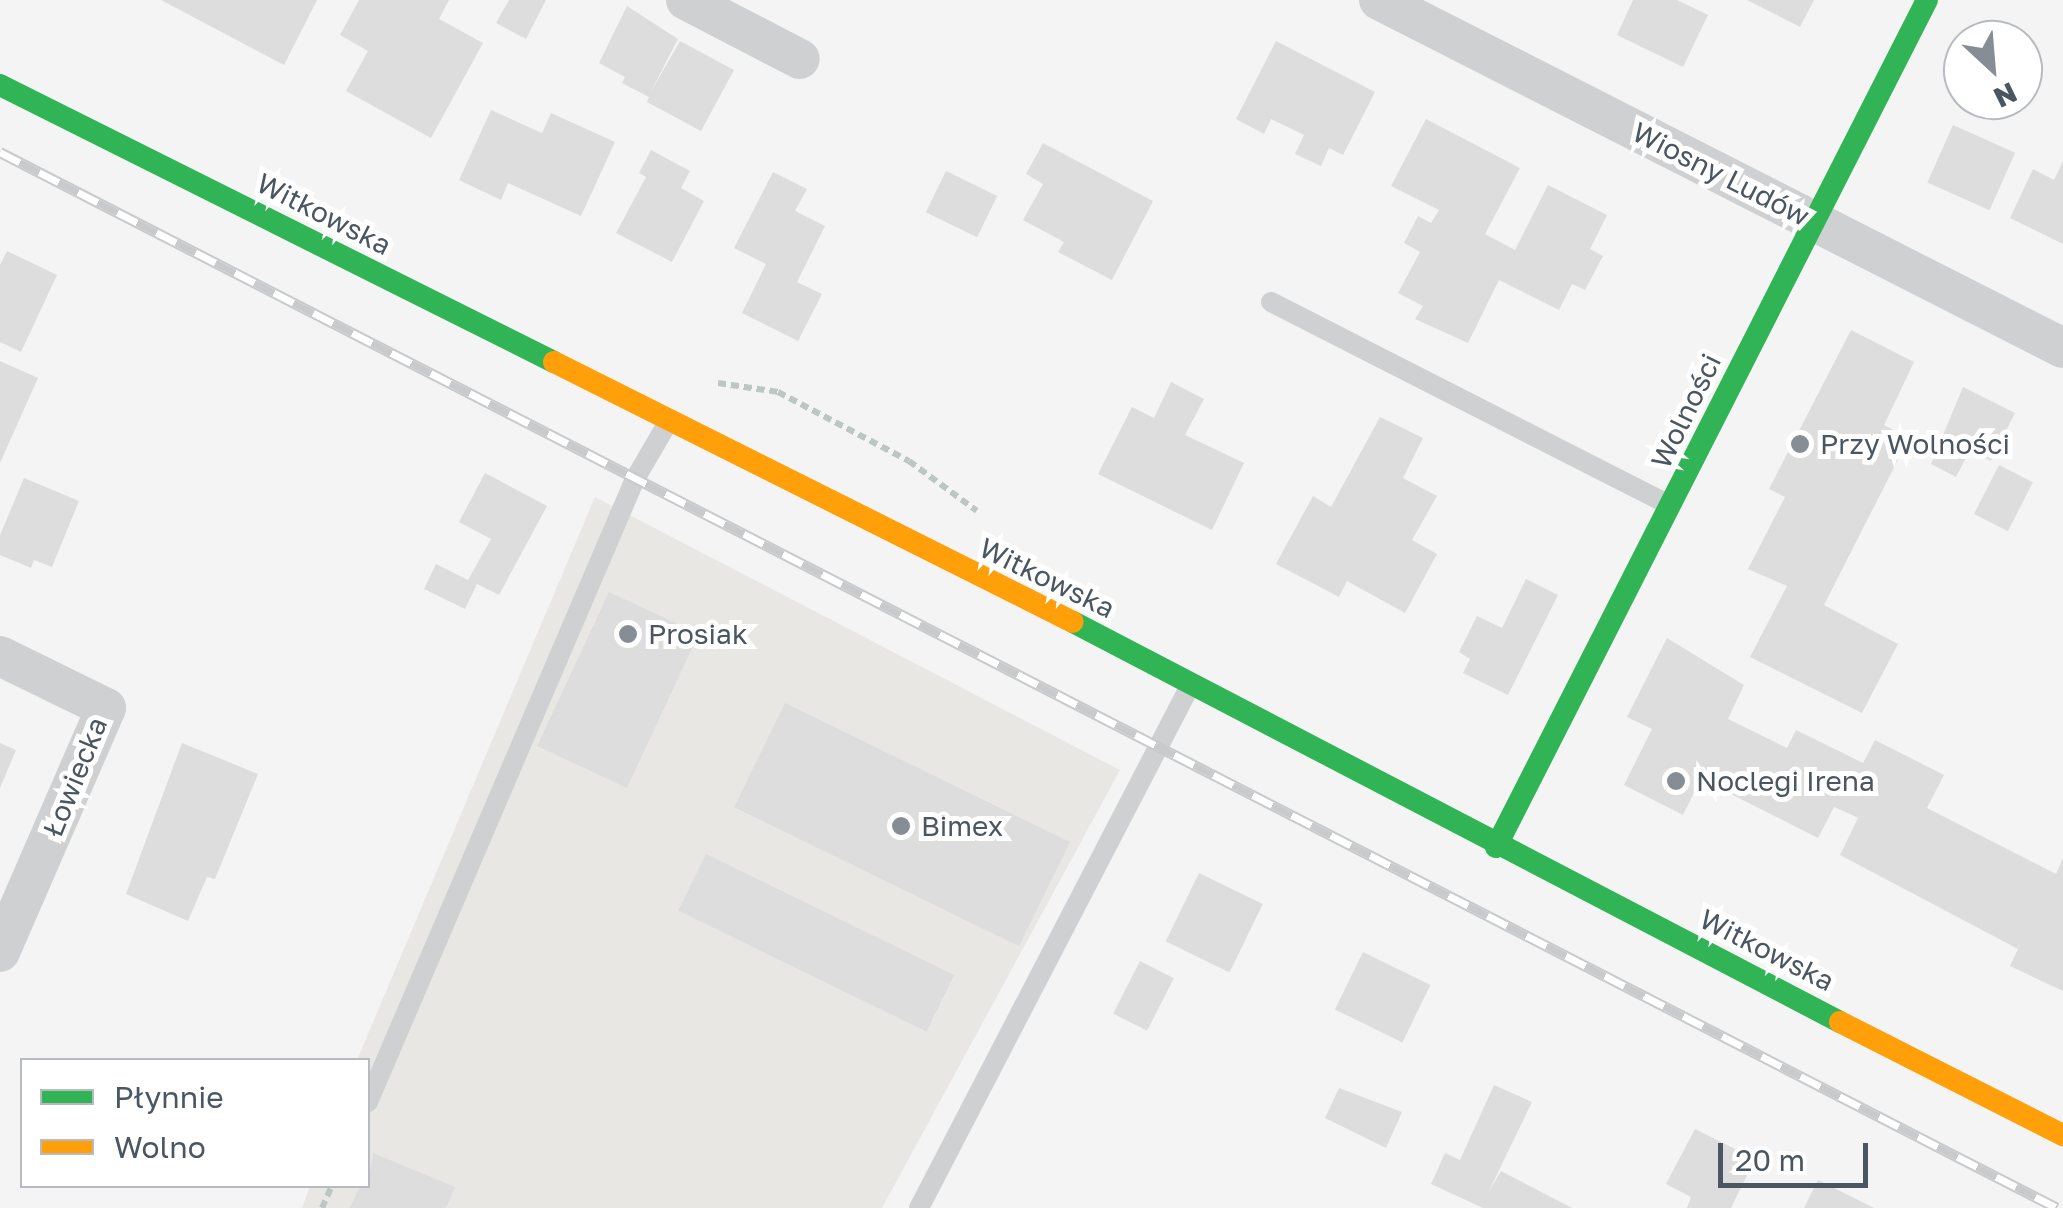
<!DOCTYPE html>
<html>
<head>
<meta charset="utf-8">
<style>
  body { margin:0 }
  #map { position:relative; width:2063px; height:1208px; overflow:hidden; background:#f4f4f4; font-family:"Golos Text",sans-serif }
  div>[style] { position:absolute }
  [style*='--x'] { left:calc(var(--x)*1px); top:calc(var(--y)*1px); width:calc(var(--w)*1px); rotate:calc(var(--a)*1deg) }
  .commercial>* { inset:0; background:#e8e7e3 }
  .building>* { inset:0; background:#ddddde; transform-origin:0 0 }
  .path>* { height:6px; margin-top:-3px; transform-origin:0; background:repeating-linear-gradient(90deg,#bcc7c4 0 8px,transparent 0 13px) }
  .lane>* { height:20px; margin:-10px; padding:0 10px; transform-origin:10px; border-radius:10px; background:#ced0d2 }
  .street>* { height:40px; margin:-20px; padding:0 20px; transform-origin:20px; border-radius:20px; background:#ced0d2 }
  .fast>* { height:22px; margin:-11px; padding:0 11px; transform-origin:11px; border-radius:11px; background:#30b455 }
  .slow>* { height:22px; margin:-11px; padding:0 11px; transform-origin:11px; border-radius:11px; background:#ff9f0a }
  .rail>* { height:11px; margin-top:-5.5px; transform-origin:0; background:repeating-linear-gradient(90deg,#fff 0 22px,#c9cacc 0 44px); box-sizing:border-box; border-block:2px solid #c9cacc }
  .dots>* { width:28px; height:28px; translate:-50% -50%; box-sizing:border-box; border:5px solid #fff; border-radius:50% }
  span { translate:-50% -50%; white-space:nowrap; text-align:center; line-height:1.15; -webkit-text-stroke:10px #fff; paint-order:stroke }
  .street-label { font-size:28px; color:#4a5661 }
  .poi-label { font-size:28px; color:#4a5661 }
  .left { translate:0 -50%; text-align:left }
  .legend { position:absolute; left:20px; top:1058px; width:350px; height:130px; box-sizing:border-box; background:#fff; border:2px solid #b7bbc0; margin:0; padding:12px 18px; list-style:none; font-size:30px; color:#4a5661 }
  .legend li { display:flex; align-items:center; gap:20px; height:50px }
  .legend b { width:50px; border:2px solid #b7bbc0 }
  .north { position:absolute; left:1943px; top:20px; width:100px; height:100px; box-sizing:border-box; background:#fff; border:2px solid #b7bbc0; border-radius:50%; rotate:154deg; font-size:28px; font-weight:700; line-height:40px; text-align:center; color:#4a5661 }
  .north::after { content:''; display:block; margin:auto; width:35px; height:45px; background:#868d94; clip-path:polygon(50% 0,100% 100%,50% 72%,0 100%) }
  .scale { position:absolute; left:1718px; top:1143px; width:150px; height:45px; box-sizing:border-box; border:5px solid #4a5661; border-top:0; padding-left:12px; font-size:30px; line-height:35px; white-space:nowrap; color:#4a5661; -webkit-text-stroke:8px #fff; paint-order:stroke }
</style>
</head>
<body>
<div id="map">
  <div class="commercial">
    <div style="clip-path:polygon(595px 497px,1120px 770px,882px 1208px,302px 1208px,310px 1186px,368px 1186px,368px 1060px,357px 1060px)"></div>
  </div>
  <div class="building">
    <div style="clip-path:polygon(161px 0,317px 0,284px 65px)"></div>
    <div style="clip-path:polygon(359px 0,449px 0,439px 19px,483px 43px,431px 138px,346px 91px,368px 51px,340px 35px)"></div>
    <div style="clip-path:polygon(509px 0,546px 0,526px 39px,496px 23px)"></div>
    <div style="clip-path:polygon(1633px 0,1677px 0,1708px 15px,1683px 67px,1617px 35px)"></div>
    <div style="clip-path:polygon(1747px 0,1814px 0,1800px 27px)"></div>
    <div style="clip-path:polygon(627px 6px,678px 39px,650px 93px,680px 41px,734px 70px,701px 131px,647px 102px,649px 97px,622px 83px,625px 77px,599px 63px)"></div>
    <div style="clip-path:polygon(1276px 41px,1375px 92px,1343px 155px,1329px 148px,1321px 166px,1295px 154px,1304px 135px,1271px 119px,1264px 134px,1236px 119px)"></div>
    <div style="clip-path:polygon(491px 110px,542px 133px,551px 113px,615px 142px,581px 216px,508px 183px,501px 200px,459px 180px)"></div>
    <div style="clip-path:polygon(1426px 119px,1520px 168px,1485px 234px,1515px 250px,1548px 185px,1607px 215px,1590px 249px,1603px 256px,1585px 290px,1572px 284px,1559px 310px,1499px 280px,1468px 343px,1415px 319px,1423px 306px,1398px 293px,1420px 252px,1404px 243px,1418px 216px,1431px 223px,1439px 210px,1391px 186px)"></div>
    <div style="left:1953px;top:125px;width:68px;height:63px;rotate:24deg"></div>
    <div style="clip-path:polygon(1043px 143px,1153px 201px,1112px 280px,1058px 252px,1064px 242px,1023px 220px,1043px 184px,1026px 174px)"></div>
    <div style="clip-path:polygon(651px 150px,690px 171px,681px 188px,704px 201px,672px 262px,616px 233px,646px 177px,639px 173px)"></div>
    <div style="clip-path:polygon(2063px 161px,2063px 244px,2010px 218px,2033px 169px,2054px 180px)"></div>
    <div style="left:946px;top:171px;width:57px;height:46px;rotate:26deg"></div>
    <div style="clip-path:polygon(773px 172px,807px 189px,795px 211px,825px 226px,797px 282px,822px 294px,798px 341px,742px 313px,766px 264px,734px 248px)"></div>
    <div style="clip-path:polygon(7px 251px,57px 275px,21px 352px,0 342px,0 265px)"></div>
    <div style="clip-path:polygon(1851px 330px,1914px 362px,1884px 425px,1909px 438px,1824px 605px,1898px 644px,1862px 713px,1750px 657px,1787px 586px,1748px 569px,1785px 497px,1769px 489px)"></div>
    <div style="clip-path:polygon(0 361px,38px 378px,0 463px)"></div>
    <div style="clip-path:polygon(1171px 382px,1204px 399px,1185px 435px,1244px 463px,1212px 530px,1098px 474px,1132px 407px,1154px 418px)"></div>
    <div style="clip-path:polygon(1963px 387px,2015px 413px,1991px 461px,1970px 450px,1956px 477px,1931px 464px)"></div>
    <div style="clip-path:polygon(1380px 417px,1423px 438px,1403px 478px,1437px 496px,1412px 540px,1437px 554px,1405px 613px,1347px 581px,1339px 597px,1276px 564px,1313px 496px,1331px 507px)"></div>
    <div style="left:1999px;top:465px;width:38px;height:55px;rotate:27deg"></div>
    <div style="clip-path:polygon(485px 473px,547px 506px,499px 595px,477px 584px,465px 609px,424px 589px,436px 564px,468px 580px,491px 539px,459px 522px)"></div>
    <div style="clip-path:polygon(24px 478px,79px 501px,52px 567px,34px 560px,31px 568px,0 555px,0 535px)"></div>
    <div style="clip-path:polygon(1526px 579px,1558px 595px,1508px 695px,1463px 673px,1470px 659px,1459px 652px,1477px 616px,1502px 628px)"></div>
    <div style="left:609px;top:592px;width:99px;height:170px;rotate:25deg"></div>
    <div style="clip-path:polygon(1667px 638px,1744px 685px,1728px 719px,1787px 748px,1796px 730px,1863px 763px,1875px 740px,1944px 775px,1927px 808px,2056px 874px,2063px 858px,2063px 991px,2010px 966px,2018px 949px,1840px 855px,1858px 818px,1850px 814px,1834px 807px,1818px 838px,1701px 779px,1683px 815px,1624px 785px,1652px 729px,1627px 717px)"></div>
    <div style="left:785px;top:703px;width:317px;height:116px;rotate:26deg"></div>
    <div style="clip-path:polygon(0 743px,16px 750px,0 788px)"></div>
    <div style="clip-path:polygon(182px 743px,258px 774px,215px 879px,207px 877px,188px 921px,126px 894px)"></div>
    <div style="left:706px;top:854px;width:276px;height:63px;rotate:26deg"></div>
    <div style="left:1199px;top:873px;width:71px;height:76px;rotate:26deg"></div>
    <div style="left:1363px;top:952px;width:75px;height:64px;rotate:26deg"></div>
    <div style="left:1140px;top:961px;width:38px;height:59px;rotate:27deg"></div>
    <div style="clip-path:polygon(1494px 1085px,1532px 1102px,1488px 1193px,1501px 1171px,1572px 1208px,1483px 1208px,1431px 1184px,1445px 1153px,1460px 1160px)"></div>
    <div style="clip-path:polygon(1339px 1088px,1402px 1112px,1386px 1148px,1325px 1118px)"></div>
    <div style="clip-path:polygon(1695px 1129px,1755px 1159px,1731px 1208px,1687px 1208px,1691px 1197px,1666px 1184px)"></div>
    <div style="clip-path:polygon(373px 1153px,455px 1187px,446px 1208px,350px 1208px,360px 1186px,368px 1186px)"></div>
    <div style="clip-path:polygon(1818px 1180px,1874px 1208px,1804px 1208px)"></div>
  </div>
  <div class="path">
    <div style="--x:718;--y:383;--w:61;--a:8.5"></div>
    <div style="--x:778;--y:392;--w:148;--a:27.8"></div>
    <div style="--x:909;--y:461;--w:84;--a:36.3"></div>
    <div style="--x:322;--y:1208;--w:24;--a:-66"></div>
  </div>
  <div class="lane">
    <div style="--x:1271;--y:302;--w:448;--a:27"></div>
    <div style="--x:368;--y:1102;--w:678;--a:-66.8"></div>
    <div style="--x:635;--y:479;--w:64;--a:-59.8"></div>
    <div style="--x:919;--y:1208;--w:590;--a:-62.57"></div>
  </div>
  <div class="street">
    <div style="--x:686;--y:0;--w:128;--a:27.4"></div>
    <div style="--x:1379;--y:0;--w:767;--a:26.97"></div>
    <div style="--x:0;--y:656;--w:118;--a:26.1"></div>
    <div style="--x:106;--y:708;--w:266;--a:113.5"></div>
  </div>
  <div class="fast">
    <div style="--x:0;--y:85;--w:619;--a:26.57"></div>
    <div style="--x:1073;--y:622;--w:865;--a:27.54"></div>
    <div style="--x:1496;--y:847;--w:950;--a:-63.03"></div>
  </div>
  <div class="slow">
    <div style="--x:554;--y:362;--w:580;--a:26.61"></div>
    <div style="--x:1840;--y:1022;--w:250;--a:26.9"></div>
  </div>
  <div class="rail">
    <div style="--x:0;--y:152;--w:2312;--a:27.17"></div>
  </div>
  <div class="dots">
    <div style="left:1800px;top:444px;background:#868d94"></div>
    <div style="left:628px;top:634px;background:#868d94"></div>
    <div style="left:1676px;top:781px;background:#868d94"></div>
    <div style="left:901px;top:826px;background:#868d94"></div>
  </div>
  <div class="street-label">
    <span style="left:1721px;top:174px;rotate:27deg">Wiosny Ludów</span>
    <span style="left:324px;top:214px;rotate:27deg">Witkowska</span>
    <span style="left:1686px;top:411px;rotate:-64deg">Wolności</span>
    <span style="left:1047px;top:578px;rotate:26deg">Witkowska</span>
    <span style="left:75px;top:777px;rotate:-68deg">Łowiecka</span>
    <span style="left:1767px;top:950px;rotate:27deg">Witkowska</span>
  </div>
  <div class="poi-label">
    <span class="left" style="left:1820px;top:444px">Przy Wolności</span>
    <span class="left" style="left:648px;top:634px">Prosiak</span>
    <span class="left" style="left:1696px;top:781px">Noclegi Irena</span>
    <span class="left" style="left:921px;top:826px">Bimex</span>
  </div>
  <ul class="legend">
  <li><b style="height:12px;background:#30b455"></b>Płynnie</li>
  <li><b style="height:12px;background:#ff9f0a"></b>Wolno</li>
  </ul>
  <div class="north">N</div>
  <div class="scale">20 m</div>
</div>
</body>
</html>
